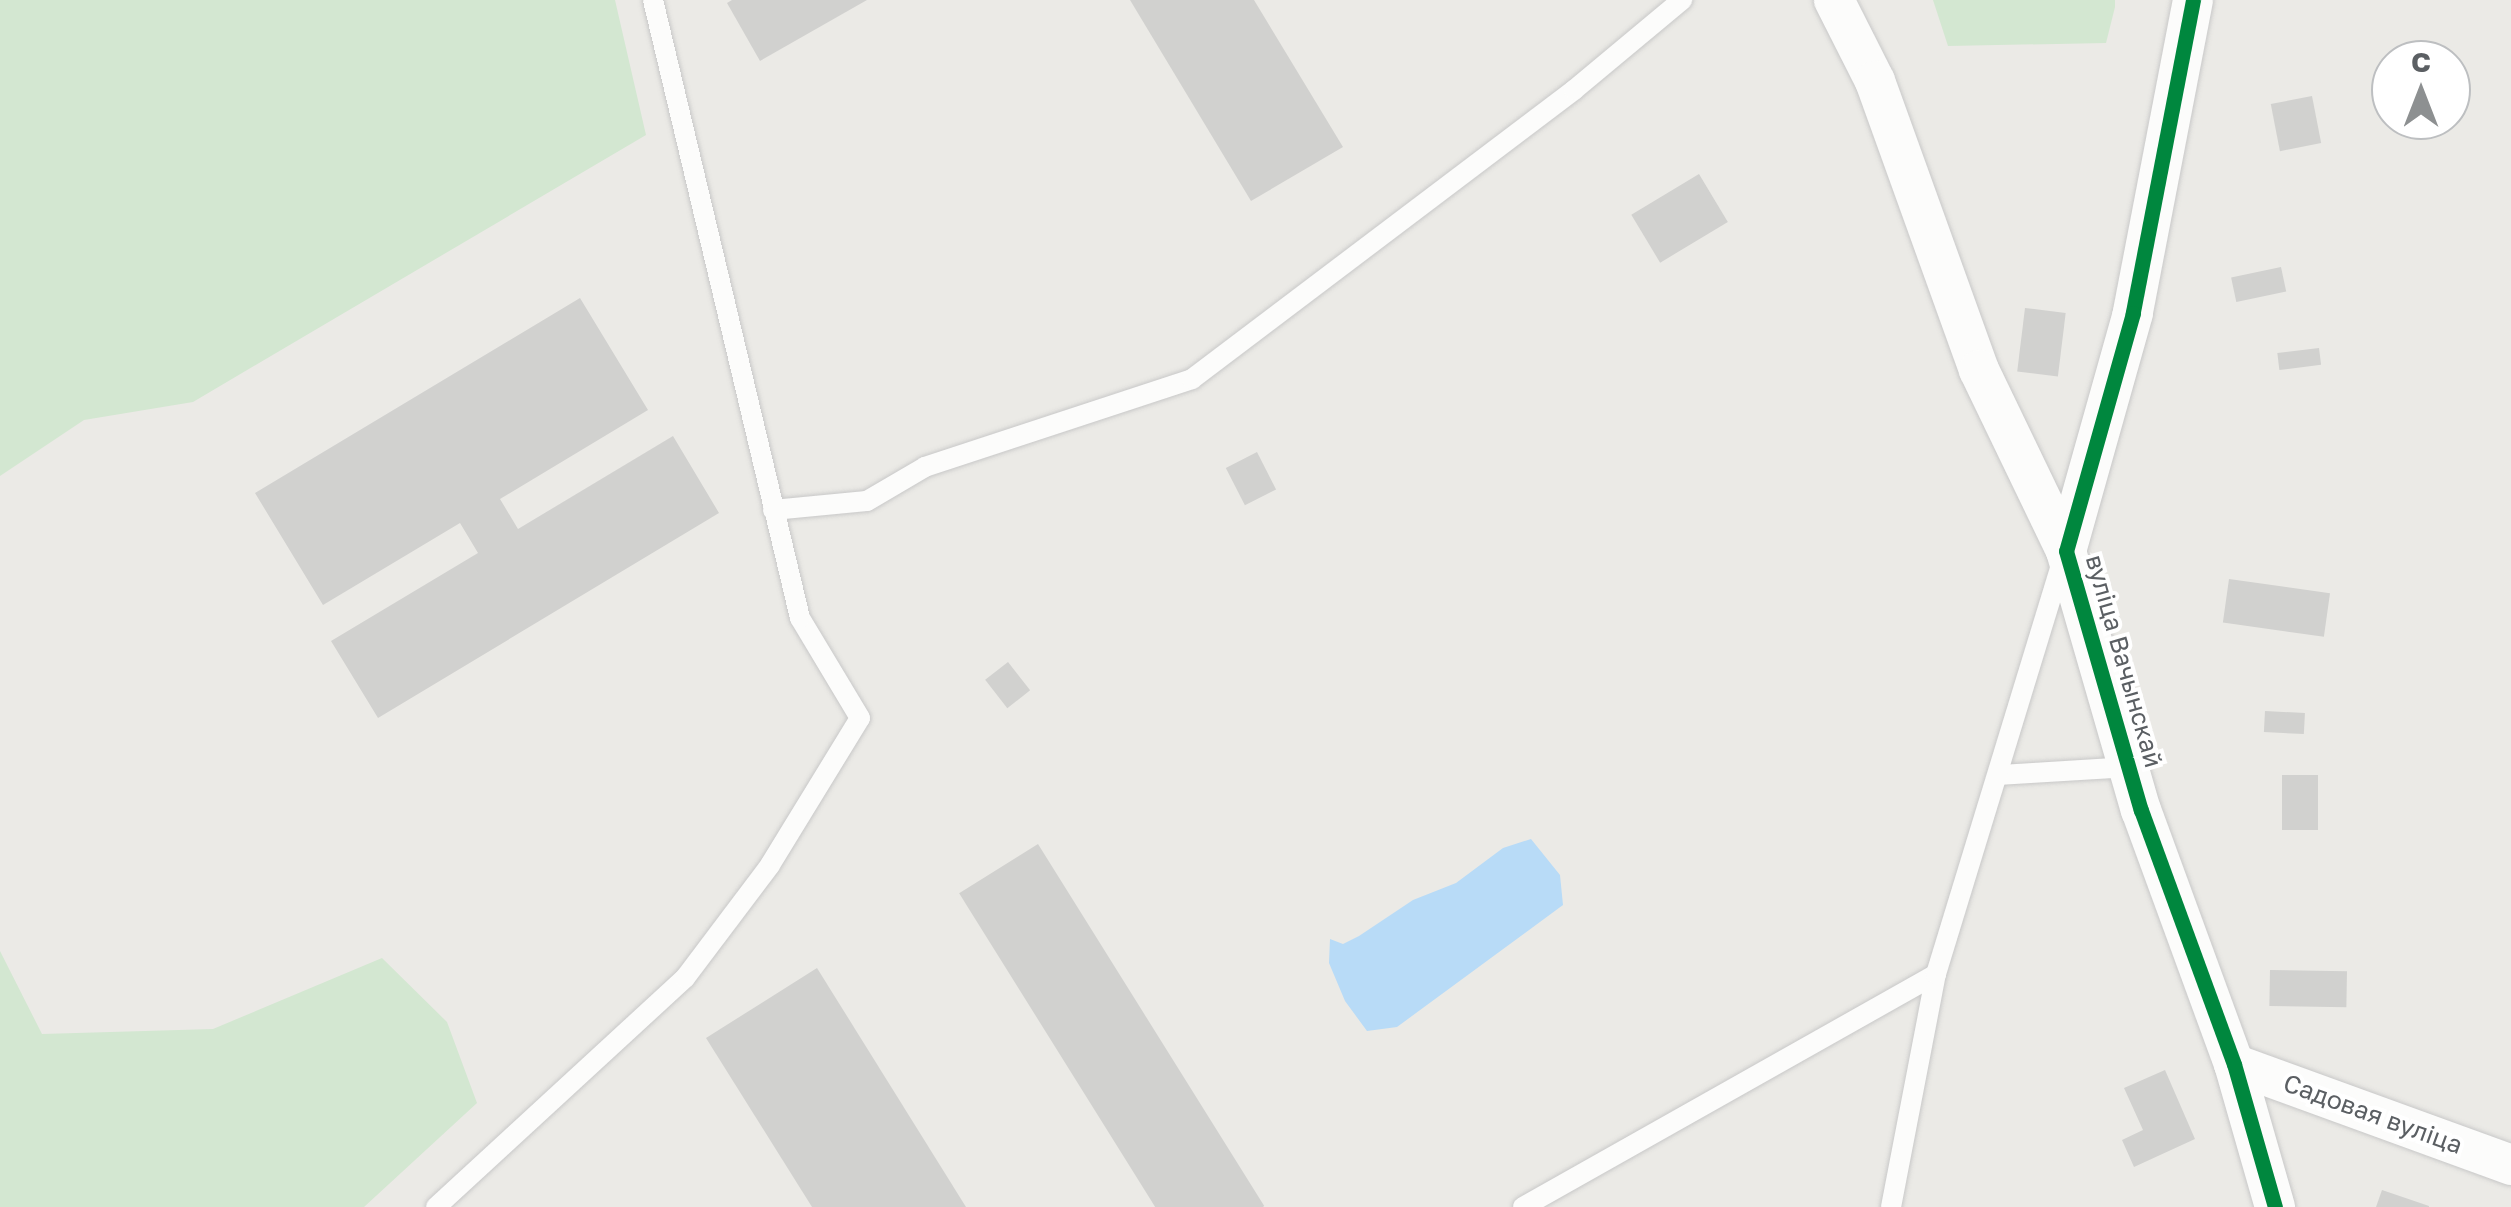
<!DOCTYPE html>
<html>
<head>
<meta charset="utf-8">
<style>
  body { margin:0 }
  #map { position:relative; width:2511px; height:1207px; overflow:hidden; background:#ebeae6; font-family:"Golos Text",sans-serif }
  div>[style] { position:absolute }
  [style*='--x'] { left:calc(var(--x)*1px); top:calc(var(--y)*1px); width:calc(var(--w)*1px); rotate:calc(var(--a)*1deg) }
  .green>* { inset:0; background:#d3e7d1 }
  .water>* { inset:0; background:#b8dbf7 }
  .building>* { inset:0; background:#d1d1cf; transform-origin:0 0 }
  .roads { filter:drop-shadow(0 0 2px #c8c8c8) drop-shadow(0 0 2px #c8c8c8) }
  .service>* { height:20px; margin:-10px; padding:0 10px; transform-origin:10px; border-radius:10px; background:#fcfcfb }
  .minor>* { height:40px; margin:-20px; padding:0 20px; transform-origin:20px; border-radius:20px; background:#fcfcfb }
  .cycleway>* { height:15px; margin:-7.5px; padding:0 7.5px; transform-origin:7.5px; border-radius:7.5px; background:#00873e }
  span { translate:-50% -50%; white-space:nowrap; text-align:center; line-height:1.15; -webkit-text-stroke:8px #fff; paint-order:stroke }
  .street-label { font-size:25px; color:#5b5f63 }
  .north { position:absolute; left:2371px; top:40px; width:100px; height:100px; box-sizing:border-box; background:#fff; border:2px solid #bdbfc1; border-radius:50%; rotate:0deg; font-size:28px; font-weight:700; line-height:40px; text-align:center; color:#5b5f63 }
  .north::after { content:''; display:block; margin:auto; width:35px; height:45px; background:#8d9091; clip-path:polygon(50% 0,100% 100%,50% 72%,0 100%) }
</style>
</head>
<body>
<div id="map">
  <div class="green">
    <div style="clip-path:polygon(0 0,615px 0,646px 135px,193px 402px,84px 420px,0 476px)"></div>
    <div style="clip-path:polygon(1933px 0,2115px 0,2115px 7px,2106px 43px,1948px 46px)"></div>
    <div style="clip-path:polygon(0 951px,42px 1034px,213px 1029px,382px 958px,447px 1022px,477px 1103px,364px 1207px,0 1207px)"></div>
  </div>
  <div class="water">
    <div style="clip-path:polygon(1531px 839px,1560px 875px,1563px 905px,1397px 1027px,1367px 1031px,1345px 1001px,1329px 963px,1330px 939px,1343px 944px,1359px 936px,1413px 900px,1456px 883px,1503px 848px)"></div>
  </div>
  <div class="building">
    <div style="clip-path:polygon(732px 0,867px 0,760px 61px,727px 3px)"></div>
    <div style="clip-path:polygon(1130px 0,1254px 0,1343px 147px,1251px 201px)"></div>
    <div style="left:2312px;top:96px;width:48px;height:42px;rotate:79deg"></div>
    <div style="left:1699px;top:174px;width:56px;height:79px;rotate:59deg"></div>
    <div style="left:2281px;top:267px;width:25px;height:51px;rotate:78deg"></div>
    <div style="clip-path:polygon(580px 298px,648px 410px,500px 499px,518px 529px,673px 436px,719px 513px,378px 718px,331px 641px,478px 553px,460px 523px,323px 605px,255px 493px)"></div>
    <div style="left:2025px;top:308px;width:41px;height:64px;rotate:7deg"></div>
    <div style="left:2319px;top:348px;width:17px;height:42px;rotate:83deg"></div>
    <div style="left:1257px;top:452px;width:42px;height:35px;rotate:63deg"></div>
    <div style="left:2229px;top:579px;width:102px;height:44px;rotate:8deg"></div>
    <div style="left:1008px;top:662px;width:36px;height:29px;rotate:52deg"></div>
    <div style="left:2265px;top:711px;width:40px;height:21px;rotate:3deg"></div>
    <div style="left:2282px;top:775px;width:36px;height:55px"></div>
    <div style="left:1038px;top:844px;width:427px;height:93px;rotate:58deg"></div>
    <div style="clip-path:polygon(817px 968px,966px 1207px,812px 1207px,706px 1038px)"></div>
    <div style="left:2270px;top:970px;width:77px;height:36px;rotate:1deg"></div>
    <div style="clip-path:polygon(2165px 1070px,2195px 1139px,2134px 1167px,2122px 1140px,2143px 1130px,2124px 1088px)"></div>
    <div style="clip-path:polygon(2382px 1190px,2429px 1206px,2429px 1207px,2376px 1207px)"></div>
  </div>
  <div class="roads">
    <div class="service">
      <div style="--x:773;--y:510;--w:94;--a:-5.5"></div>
      <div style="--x:867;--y:501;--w:67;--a:-30.4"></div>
      <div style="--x:925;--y:467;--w:281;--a:-18.2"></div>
      <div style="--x:1192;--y:379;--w:479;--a:-37.1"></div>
      <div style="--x:1574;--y:90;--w:141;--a:-39.8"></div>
      <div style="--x:1999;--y:775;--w:129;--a:-3.5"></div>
      <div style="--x:436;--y:1207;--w:338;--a:-42.6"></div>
      <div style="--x:685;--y:978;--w:141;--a:-53"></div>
      <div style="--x:770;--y:865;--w:172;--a:-58.5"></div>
      <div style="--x:860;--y:718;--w:117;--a:-121"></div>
      <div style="--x:800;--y:618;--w:635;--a:-103.38"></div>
      <div style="--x:1523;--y:1207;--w:474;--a:-29.4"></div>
      <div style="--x:1891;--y:1207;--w:237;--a:-79.1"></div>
      <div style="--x:1936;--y:974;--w:430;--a:-73"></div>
    </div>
    <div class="minor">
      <div style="--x:1834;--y:0;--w:91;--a:63.2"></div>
      <div style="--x:1875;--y:81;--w:307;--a:70.2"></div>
      <div style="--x:1979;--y:370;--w:201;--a:64.3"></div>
      <div style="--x:2193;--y:0;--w:319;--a:100.9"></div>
      <div style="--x:2133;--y:313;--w:247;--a:105.7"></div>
      <div style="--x:2066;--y:551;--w:270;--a:73.9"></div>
      <div style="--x:2141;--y:810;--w:270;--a:69.9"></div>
      <div style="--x:2234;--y:1064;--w:149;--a:74"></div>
      <div style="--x:2234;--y:1064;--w:295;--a:20"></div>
    </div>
  </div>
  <div class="cycleway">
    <div style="--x:2193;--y:0;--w:319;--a:100.9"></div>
    <div style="--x:2133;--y:313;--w:247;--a:105.7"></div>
    <div style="--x:2066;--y:551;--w:270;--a:73.9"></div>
    <div style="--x:2141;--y:810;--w:270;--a:69.9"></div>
    <div style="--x:2234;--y:1064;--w:149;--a:74"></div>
  </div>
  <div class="street-label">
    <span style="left:2124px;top:661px;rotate:74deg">вуліца Вачынскай</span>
    <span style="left:2373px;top:1114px;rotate:20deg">Садовая вуліца</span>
  </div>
  <div class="north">С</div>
</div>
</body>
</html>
